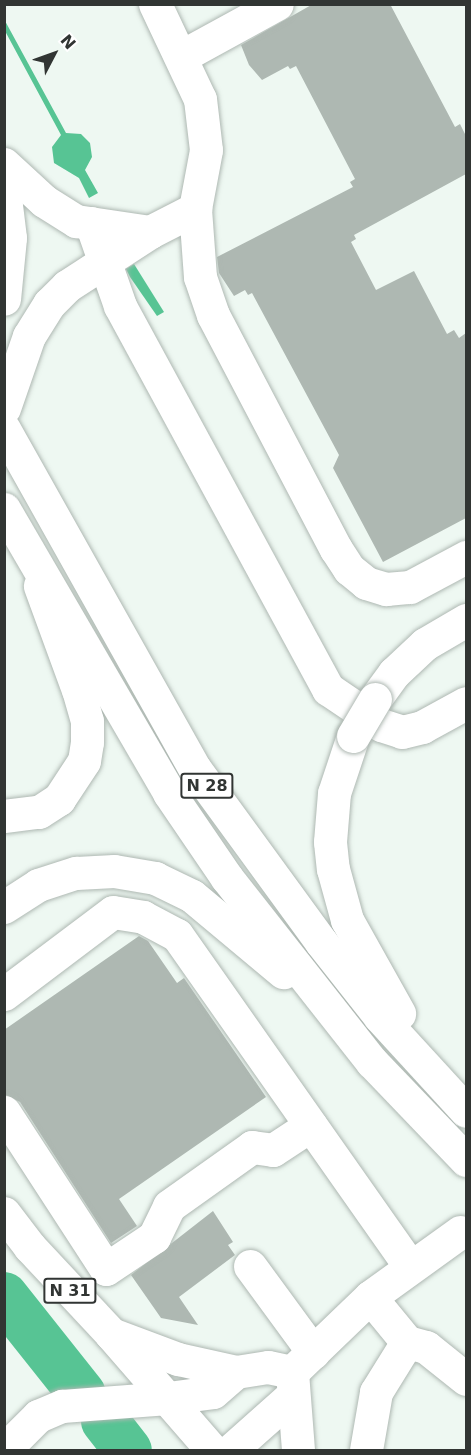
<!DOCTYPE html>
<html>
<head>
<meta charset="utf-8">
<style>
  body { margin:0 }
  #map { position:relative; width:471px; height:1455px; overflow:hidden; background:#eef8f2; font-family:"DejaVu Sans",sans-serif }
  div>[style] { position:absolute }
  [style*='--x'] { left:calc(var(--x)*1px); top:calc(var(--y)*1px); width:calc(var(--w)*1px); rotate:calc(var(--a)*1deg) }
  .water>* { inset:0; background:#57c494 }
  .river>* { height:48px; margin:-24px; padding:0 24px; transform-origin:24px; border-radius:24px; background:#57c494 }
  .building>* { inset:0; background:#aeb8b2 }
  .roads { filter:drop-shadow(0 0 2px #aeb8b2) drop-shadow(0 0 2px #aeb8b2) }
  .minor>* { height:33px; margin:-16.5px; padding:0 16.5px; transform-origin:16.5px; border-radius:16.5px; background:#fff }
  .major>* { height:33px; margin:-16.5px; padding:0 16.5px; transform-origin:16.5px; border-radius:16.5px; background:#fff }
  .highway>* { height:33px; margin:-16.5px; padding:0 16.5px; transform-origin:16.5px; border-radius:16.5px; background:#fff }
  .bridges { filter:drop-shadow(0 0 2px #aeb8b2) drop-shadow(0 0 2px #aeb8b2) }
  .highway-bridge>* { height:33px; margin:-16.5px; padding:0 16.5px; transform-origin:16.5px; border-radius:16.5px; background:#fff }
  span { translate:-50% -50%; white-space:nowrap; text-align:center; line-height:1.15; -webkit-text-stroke:5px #fff; paint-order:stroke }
  .shield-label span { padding:2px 4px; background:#fff; border:2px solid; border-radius:4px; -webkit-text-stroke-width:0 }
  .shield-label { font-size:16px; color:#313533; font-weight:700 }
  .frame { position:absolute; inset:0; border:6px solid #313533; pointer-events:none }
  .north { position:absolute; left:24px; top:24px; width:60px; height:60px; -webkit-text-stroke:4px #fff; paint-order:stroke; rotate:49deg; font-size:16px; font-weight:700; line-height:24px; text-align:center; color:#313533 }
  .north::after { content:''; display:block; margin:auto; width:21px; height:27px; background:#313533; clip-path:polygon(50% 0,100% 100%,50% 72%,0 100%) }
</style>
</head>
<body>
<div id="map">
  <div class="water">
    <div style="clip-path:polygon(4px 19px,66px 133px,81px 134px,90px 143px,92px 157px,85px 170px,98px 193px,89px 198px,79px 178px,54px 163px,52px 147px,61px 135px,5px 31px)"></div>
    <div style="clip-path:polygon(134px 264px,164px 312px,157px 316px,130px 277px,126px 269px)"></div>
  </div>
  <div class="river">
    <div style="--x:4;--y:1296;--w:125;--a:51.5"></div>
    <div style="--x:105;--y:1421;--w:37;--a:52"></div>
  </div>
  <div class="building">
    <div style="clip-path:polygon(313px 4px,390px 4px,455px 127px,460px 124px,466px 136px,466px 174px,354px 235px,356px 239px,351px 242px,376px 290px,414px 271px,447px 334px,454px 330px,459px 338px,466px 333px,466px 518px,383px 562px,333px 468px,339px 455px,252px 293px,248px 295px,245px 290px,234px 296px,219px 273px,217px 257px,353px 187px,350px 182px,355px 179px,296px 66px,290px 69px,288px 66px,262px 80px,249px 65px,241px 45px)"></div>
    <div style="clip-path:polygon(139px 936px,148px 941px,177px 983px,184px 978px,266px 1097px,119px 1199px,137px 1226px,111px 1243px,20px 1102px,4px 1094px,4px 1030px)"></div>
    <div style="clip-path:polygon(213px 1211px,233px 1242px,228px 1245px,235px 1255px,179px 1297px,198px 1325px,161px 1318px,131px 1275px)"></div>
  </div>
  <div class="roads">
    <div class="minor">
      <div style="--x:155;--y:4;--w:105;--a:64.7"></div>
      <div style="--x:200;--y:99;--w:51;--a:83.3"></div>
      <div style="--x:206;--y:150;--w:60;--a:100.6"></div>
      <div style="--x:195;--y:209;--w:68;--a:85.8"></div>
      <div style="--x:200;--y:277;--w:40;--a:71.1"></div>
      <div style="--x:213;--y:315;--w:264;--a:62.3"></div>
      <div style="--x:336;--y:549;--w:24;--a:57"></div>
      <div style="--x:349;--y:569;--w:22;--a:39"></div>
      <div style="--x:366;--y:583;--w:21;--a:17"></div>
      <div style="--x:386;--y:589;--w:24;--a:-5"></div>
      <div style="--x:410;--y:587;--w:64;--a:-28.2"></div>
      <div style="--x:182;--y:56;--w:108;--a:-28.7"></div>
      <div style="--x:4;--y:164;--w:54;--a:42.8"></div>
      <div style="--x:44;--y:201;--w:38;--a:32"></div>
      <div style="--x:76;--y:221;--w:75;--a:8.5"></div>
      <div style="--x:91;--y:223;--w:88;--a:70.7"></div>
      <div style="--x:120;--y:306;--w:436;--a:61.5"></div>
      <div style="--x:328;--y:689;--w:64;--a:34.2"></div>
      <div style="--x:381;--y:725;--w:22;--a:18"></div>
      <div style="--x:402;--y:732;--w:21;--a:-14"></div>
      <div style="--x:422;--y:727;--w:50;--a:-28.6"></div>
      <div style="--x:4;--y:408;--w:76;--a:-70.9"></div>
      <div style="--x:29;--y:336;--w:38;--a:-58"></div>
      <div style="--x:49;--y:304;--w:25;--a:-45"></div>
      <div style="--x:67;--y:286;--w:99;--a:-33"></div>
      <div style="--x:150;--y:232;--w:51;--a:-27.1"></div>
      <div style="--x:4;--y:816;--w:35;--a:-7"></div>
      <div style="--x:39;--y:812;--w:24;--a:-33"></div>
      <div style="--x:59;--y:799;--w:45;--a:-56.7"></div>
      <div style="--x:84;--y:761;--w:19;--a:-81"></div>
      <div style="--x:87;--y:742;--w:21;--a:-90"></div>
      <div style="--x:87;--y:721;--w:32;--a:-106"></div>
      <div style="--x:78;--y:690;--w:111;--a:-110.1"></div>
      <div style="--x:4;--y:994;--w:136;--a:-37"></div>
      <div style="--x:113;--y:912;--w:30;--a:9"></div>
      <div style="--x:143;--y:917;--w:38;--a:28"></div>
      <div style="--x:177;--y:935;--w:405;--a:54.9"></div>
      <div style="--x:4;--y:1112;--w:187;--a:57"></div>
      <div style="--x:106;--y:1269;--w:58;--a:-33.7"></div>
      <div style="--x:154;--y:1237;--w:34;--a:-64"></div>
      <div style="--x:169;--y:1206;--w:102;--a:-35.4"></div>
      <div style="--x:252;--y:1147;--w:21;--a:8"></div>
      <div style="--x:273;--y:1150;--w:45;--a:-33.3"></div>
      <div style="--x:250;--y:1266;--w:107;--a:53.8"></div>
      <div style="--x:370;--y:1297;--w:58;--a:50.6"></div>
      <div style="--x:407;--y:1342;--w:20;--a:15"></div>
      <div style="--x:426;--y:1347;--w:51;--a:38.7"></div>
      <div style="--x:111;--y:1334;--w:72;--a:20.5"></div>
      <div style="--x:178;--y:1359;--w:59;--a:12.6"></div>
      <div style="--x:236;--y:1372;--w:32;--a:-9"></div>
      <div style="--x:268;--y:1367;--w:25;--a:12"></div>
      <div style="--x:168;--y:1398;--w:45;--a:-7.6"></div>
      <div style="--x:213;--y:1392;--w:30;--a:-41"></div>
      <div style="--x:231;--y:1450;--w:83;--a:-41.6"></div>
      <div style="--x:298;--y:1450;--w:78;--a:-94.4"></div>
      <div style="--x:292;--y:1372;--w:108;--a:-43.9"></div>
      <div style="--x:370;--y:1297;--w:111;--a:-35.8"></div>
      <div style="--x:366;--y:1450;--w:59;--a:-80.2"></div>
      <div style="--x:376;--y:1392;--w:59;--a:-58.2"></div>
    </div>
    <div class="major">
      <div style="--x:111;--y:1334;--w:154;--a:49"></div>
      <div style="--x:4;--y:1450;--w:48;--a:-45"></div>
      <div style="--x:38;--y:1416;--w:26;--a:-23"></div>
      <div style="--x:62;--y:1406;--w:106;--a:-4.3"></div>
    </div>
    <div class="highway">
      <div style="--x:4;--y:189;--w:49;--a:83"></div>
      <div style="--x:10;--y:238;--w:61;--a:95.6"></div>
      <div style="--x:4;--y:429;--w:390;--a:60.7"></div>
      <div style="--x:195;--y:769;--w:214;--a:53.9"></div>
      <div style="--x:321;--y:942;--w:95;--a:51.8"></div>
      <div style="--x:380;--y:1017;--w:127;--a:47.5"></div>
      <div style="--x:4;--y:509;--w:328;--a:59.8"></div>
      <div style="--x:169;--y:793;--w:103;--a:55.7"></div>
      <div style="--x:227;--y:878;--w:234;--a:51.8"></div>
      <div style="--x:372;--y:1062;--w:136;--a:46.2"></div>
      <div style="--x:375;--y:699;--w:32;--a:-54"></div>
      <div style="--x:394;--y:673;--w:42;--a:-43.1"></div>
      <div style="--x:425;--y:644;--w:48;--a:-30.3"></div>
      <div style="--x:353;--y:736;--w:60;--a:108.4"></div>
      <div style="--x:334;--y:793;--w:49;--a:94.7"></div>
      <div style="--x:330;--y:842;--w:27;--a:84"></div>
      <div style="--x:333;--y:869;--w:53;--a:74.6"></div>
      <div style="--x:347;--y:920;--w:107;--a:60.8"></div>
      <div style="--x:4;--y:907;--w:40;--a:-32.9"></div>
      <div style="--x:38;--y:885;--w:40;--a:-18"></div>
      <div style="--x:76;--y:873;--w:38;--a:-3"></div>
      <div style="--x:114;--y:871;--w:42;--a:9.7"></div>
      <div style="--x:155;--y:878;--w:41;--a:25.9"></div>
      <div style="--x:192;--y:896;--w:119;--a:39.9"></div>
      <div style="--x:4;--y:1213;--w:43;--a:52.6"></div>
      <div style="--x:30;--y:1247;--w:119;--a:47"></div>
    </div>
  </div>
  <div class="bridges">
    <div class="highway-bridge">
      <div style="--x:353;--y:736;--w:43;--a:-59.3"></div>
    </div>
  </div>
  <div class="shield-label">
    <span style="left:207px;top:786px">N 28</span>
    <span style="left:70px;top:1291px">N 31</span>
  </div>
  <div class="frame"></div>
  <div class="north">N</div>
</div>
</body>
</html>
